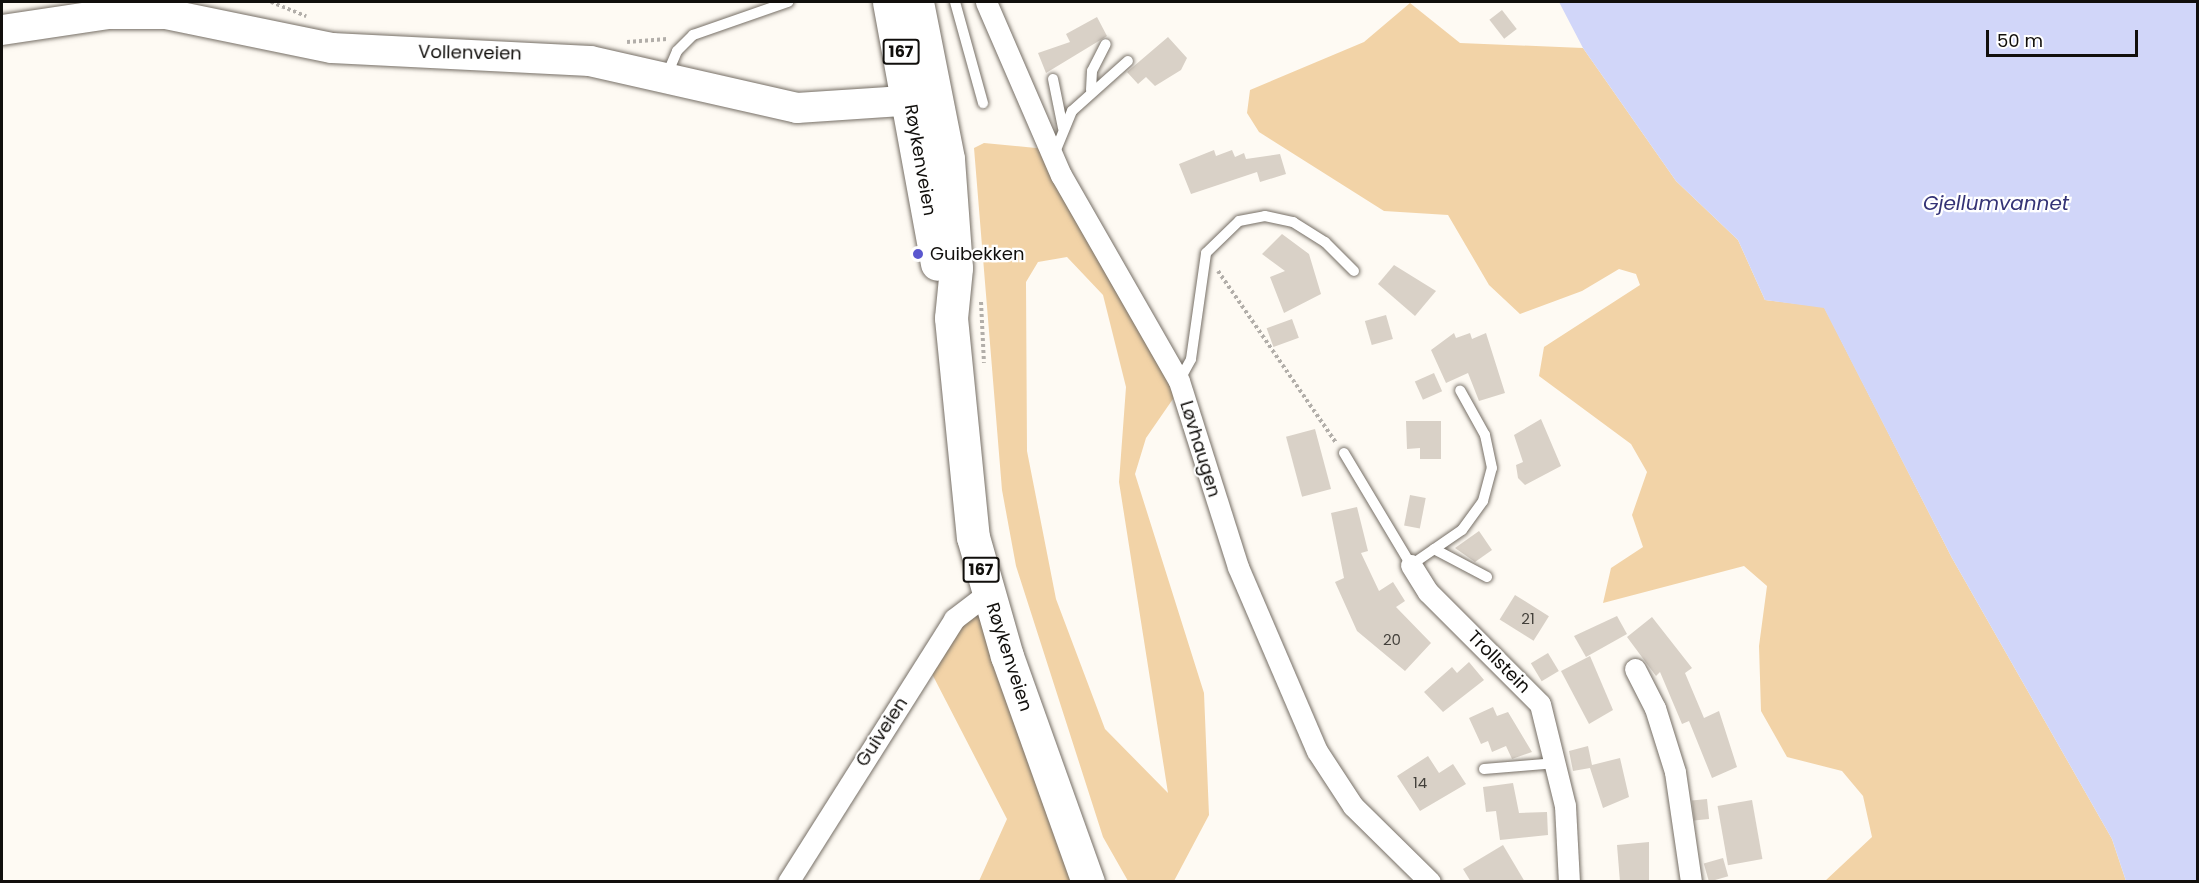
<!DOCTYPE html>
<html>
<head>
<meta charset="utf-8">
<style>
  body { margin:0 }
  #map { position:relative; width:2199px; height:883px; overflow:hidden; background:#fefaf3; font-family:Poppins,sans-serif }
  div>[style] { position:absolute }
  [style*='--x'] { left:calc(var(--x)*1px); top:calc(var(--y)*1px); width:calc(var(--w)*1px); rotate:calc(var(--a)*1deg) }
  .green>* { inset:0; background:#f2d3a7 }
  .water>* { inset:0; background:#d1d6f9 }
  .building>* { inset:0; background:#d9d1c7; transform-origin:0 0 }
  .path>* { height:4px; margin-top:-2px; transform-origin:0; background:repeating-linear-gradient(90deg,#b2aea9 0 3px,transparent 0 6px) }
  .roads { filter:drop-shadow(0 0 2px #766f66) drop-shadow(0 0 2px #766f66) }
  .service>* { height:10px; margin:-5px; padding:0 5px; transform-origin:5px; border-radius:5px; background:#fff }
  .minor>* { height:21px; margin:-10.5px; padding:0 10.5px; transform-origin:10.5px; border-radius:10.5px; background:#fff }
  .secondary>* { height:30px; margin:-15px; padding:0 15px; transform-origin:15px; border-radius:15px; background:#fff }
  .primary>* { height:33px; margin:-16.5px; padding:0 16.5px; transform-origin:16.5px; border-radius:16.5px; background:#fff }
  .dots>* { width:16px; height:16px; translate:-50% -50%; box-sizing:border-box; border:3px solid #fff; border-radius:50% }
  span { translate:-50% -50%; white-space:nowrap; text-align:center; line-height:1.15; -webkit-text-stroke:4.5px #fff; paint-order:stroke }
  .number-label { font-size:15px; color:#43403b }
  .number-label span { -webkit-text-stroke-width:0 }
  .shield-label span { padding:2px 4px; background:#fff; border:2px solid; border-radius:4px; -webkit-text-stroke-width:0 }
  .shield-label { font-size:16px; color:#110f0c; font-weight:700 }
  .street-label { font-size:18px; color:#110f0c }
  .poi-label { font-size:18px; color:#110f0c }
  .left { translate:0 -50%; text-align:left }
  .water-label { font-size:20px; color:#343376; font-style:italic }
  .frame { position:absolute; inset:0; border:3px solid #110f0c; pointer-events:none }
  .scale { position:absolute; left:1986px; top:30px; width:152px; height:27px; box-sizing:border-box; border:3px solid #110f0c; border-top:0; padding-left:8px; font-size:18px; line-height:21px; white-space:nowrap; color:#110f0c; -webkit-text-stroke:4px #fff; paint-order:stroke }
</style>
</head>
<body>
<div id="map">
  <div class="green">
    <div style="clip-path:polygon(1410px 3px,1460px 43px,1583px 48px,1676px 181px,1738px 240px,1765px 300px,1824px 307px,1952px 558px,2112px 839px,2126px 881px,1825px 881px,1872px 837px,1863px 796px,1842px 771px,1787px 757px,1761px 711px,1759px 646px,1767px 586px,1744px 566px,1603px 603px,1611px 568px,1643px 547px,1632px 515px,1647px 472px,1631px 444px,1539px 376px,1544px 347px,1640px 285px,1636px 274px,1619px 269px,1582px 291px,1520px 314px,1489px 285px,1448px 215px,1384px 211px,1259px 132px,1247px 113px,1250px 90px,1364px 42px)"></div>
    <div style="clip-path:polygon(evenodd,984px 143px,1046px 149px,1175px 396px,1146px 438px,1135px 474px,1204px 693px,1209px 815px,1174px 881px,1128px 881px,1103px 837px,1016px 566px,1002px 490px,974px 148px,984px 143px,1067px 257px,1103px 295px,1126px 387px,1119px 482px,1168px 793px,1105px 729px,1056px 599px,1027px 451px,1026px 282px,1038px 262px,1067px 257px)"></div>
    <div style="clip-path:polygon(977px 607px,1076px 881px,979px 881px,1007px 819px,930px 670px)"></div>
  </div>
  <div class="water">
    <div style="clip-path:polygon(1559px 2px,2197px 2px,2197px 881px,2126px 881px,2112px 839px,1952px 558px,1824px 308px,1765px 300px,1738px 240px,1676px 181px,1583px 48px)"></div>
  </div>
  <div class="building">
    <div style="left:1502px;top:10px;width:24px;height:16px;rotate:52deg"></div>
    <div style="clip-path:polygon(1097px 17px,1107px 36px,1046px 73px,1038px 53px,1070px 42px,1066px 34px)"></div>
    <div style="clip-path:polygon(1168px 37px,1187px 58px,1181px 70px,1155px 86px,1146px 77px,1138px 84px,1127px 72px)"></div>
    <div style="clip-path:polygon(1214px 150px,1216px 156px,1232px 150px,1235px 157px,1244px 153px,1246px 159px,1280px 154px,1286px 174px,1260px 182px,1257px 172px,1191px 194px,1179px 164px)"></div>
    <div style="clip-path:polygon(1282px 234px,1309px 254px,1321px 294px,1284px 313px,1270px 277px,1285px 271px,1262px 254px)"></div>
    <div style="clip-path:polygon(1394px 265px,1436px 291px,1415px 316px,1378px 284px)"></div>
    <div style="left:1386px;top:315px;width:25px;height:22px;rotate:74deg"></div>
    <div style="left:1292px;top:319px;width:20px;height:27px;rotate:70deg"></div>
    <div style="clip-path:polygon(1454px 333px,1456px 338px,1470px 333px,1472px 339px,1486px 333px,1505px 393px,1479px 401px,1468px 373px,1446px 383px,1431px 350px)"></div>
    <div style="left:1434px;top:373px;width:20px;height:21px;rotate:66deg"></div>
    <div style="clip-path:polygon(1541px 419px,1561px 466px,1525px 485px,1518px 478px,1516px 465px,1523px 462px,1514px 435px)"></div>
    <div style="clip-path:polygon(1406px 421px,1441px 421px,1441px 459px,1420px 459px,1420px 448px,1407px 449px)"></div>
    <div style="left:1315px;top:429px;width:62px;height:30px;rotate:75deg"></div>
    <div style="left:1410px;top:495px;width:16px;height:31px;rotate:11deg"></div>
    <div style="clip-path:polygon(1357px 507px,1368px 551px,1361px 553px,1379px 591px,1393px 582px,1405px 601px,1396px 607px,1431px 643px,1405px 671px,1357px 631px,1335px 582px,1344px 578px,1331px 513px)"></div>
    <div style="clip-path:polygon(1479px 531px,1492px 550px,1475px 562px,1455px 548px)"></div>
    <div style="left:1515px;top:595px;width:40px;height:29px;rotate:32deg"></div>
    <div style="clip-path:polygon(1617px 616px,1627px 634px,1586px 657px,1574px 636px)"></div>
    <div style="clip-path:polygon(1652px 617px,1692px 668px,1685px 673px,1704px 718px,1719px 711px,1737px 767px,1712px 778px,1689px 721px,1682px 724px,1660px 672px,1656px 676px,1627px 637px)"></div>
    <div style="left:1548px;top:653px;width:21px;height:20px;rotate:59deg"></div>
    <div style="clip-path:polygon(1590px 656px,1613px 710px,1589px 724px,1561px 671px)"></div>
    <div style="clip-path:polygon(1469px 662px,1484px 680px,1443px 712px,1424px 692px,1452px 667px,1457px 673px)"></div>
    <div style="clip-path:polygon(1493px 707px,1497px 716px,1508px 712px,1532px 752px,1512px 759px,1506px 746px,1492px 752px,1488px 741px,1481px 744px,1469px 718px)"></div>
    <div style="clip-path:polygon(1588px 746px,1592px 765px,1620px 758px,1629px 797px,1603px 808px,1590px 768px,1573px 771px,1569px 751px)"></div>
    <div style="clip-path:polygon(1428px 756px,1439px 773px,1453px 764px,1466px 784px,1420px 811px,1397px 776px)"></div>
    <div style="clip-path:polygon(1513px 783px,1519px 813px,1547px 812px,1548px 835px,1500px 840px,1496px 811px,1486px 812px,1483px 787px)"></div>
    <div style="left:1707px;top:799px;width:20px;height:15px;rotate:84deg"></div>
    <div style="left:1752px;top:800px;width:60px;height:35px;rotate:80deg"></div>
    <div style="clip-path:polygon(1649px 842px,1649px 882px,1620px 882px,1617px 845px)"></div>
    <div style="clip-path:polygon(1503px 845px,1525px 882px,1471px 882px,1463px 869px)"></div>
    <div style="left:1723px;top:858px;width:19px;height:20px;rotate:74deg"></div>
  </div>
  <div class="path">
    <div style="--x:271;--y:2;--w:38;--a:22"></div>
    <div style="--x:627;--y:42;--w:40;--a:-4.3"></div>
    <div style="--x:1218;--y:271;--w:209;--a:55.5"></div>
    <div style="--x:981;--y:302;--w:61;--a:87.2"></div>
  </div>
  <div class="roads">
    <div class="service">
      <div style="--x:955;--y:2;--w:105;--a:74.5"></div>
      <div style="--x:666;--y:77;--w:28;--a:-67"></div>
      <div style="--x:677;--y:51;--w:23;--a:-45"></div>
      <div style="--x:693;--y:35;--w:101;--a:-19.2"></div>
      <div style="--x:1053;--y:79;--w:50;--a:78.5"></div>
      <div style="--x:1091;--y:90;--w:19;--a:-87"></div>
      <div style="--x:1092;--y:71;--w:30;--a:-63"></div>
      <div style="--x:1053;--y:157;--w:50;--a:-67.6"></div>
      <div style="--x:1072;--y:111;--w:75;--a:-41.8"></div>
      <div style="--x:1179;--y:381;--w:25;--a:-61"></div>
      <div style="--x:1191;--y:359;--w:107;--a:-81.9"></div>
      <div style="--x:1206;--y:253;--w:46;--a:-44.1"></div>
      <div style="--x:1239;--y:221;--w:26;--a:-11"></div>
      <div style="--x:1265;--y:216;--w:29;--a:12"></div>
      <div style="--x:1293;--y:222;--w:38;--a:32"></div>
      <div style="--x:1325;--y:242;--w:41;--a:45"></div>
      <div style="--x:1344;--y:453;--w:131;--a:59.1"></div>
      <div style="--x:1411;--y:565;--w:62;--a:-34.5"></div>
      <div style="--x:1462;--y:530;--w:36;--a:-54"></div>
      <div style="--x:1483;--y:501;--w:34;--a:-75"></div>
      <div style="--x:1492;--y:468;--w:34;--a:-102"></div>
      <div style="--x:1485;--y:435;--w:51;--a:-119.1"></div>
      <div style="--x:1434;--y:549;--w:60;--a:27.8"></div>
      <div style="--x:1484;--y:769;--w:73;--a:-4.7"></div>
    </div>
    <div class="minor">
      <div style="--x:986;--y:2;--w:189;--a:66.6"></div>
      <div style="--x:1061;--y:175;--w:237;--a:60.2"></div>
      <div style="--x:1179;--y:381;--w:195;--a:72.4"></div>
      <div style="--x:1238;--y:567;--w:200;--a:66.8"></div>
      <div style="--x:1317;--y:751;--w:66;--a:56.8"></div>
      <div style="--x:1353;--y:806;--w:108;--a:44.6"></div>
      <div style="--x:1411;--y:565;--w:32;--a:58"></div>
      <div style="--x:1428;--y:592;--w:158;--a:45"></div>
      <div style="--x:1540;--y:704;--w:105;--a:76.2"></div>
      <div style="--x:1565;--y:806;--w:76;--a:87"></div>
      <div style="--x:1635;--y:669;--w:44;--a:62.9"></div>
      <div style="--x:1655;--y:708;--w:67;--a:72.6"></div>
      <div style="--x:1675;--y:772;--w:111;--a:81.7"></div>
      <div style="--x:788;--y:882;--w:311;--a:-57.7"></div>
      <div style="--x:954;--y:619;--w:43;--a:-37.4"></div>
    </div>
    <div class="secondary">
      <div style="--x:2;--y:30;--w:108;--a:-8.5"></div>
      <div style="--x:109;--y:14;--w:57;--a:0"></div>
      <div style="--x:166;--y:14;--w:169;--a:11.6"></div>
      <div style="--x:332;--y:48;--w:258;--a:2.9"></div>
      <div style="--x:590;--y:61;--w:212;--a:12.8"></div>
      <div style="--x:797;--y:108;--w:134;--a:-3.8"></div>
    </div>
    <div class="primary">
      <div style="--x:889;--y:2;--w:266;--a:79.6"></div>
      <div style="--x:917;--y:2;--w:160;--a:78.8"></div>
      <div style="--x:948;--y:159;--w:109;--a:85.8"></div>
      <div style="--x:956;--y:268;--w:50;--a:95.7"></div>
      <div style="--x:951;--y:318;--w:220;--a:84.3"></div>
      <div style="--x:973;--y:537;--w:124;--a:74.1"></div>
      <div style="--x:1007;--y:656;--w:240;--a:70.3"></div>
    </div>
  </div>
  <div class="dots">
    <div style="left:918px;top:254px;background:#5a57cf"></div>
  </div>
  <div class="number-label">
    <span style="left:1528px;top:619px">21</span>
    <span style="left:1392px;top:640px">20</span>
    <span style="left:1420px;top:783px">14</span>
  </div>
  <div class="shield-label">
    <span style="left:901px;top:52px">167</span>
    <span style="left:981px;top:570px">167</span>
  </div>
  <div class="street-label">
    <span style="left:470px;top:53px;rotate:1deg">Vollenveien</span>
    <span style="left:920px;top:160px;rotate:80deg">Røykenveien</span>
    <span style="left:1200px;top:449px;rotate:73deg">Løvhaugen</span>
    <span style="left:1009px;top:657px;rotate:72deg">Røykenveien</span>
    <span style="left:1499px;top:662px;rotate:45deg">Trollstein</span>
    <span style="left:882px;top:732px;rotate:-57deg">Guiveien</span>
  </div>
  <div class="poi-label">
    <span class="left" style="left:930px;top:254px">Guibekken</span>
  </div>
  <div class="water-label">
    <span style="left:1996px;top:203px">Gjellumvannet</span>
  </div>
  <div class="frame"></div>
  <div class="scale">50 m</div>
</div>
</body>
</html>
